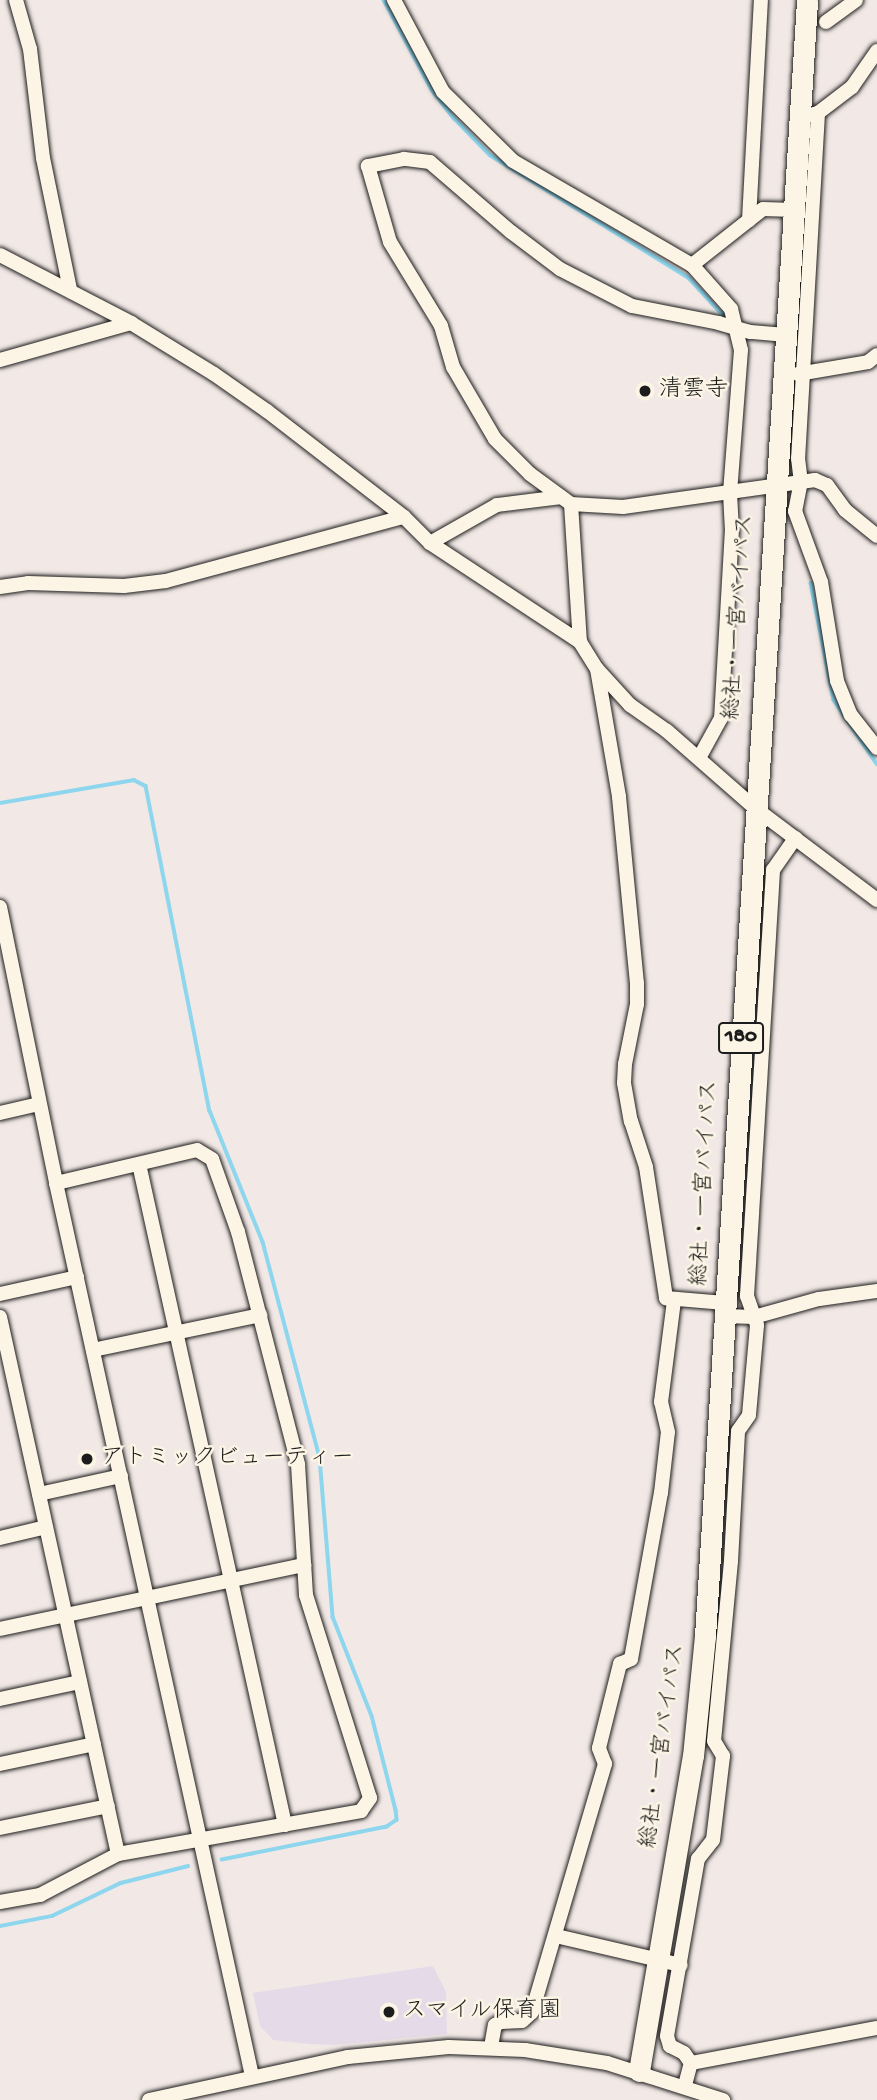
<!DOCTYPE html>
<html>
<head>
<meta charset="utf-8">
<style>
  body { margin:0 }
  #map { position:relative; width:877px; height:2100px; overflow:hidden; background:#f2e9e6; font-family:"Gochi Hand","Klee One",sans-serif }
  div>[style] { position:absolute }
  [style*='--x'] { left:calc(var(--x)*1px); top:calc(var(--y)*1px); width:calc(var(--w)*1px); rotate:calc(var(--a)*1deg) }
  .built>* { inset:0; background:#e5dbe8 }
  .stream>* { height:3.5px; margin:-1.75px; padding:0 1.75px; transform-origin:1.75px; border-radius:1.75px; background:#8dd6ee }
  .roads { filter:drop-shadow(0 0 2px #1c1c1c) drop-shadow(0 0 2px #1c1c1c) }
  .minor>* { height:14px; margin:-7px; padding:0 7px; transform-origin:7px; border-radius:7px; background:#fcf5e5 }
  .highway>* { height:21px; margin:-10.5px; padding:0 10.5px; transform-origin:10.5px; border-radius:10.5px; background:#fcf5e5 }
  .dots>* { width:19px; height:19px; translate:-50% -50%; box-sizing:border-box; border:4px solid #fcf5e5; border-radius:50% }
  span { translate:-50% -50%; white-space:nowrap; text-align:center; line-height:1.15; -webkit-text-stroke:5px #fcf5e5; paint-order:stroke }
  .shield-label span { padding:2px 5px; background:#fcf5e5; border:2px solid; border-radius:5px; -webkit-text-stroke-width:0 }
  .shield-label { font-size:21px; color:#1c1c1c; font-weight:700 }
  .poi-label { font-size:23px; color:#1c1c1c }
  .left { translate:0 -50%; text-align:left }
  .street-label { font-size:23px; color:#1c1c1c }
</style>
</head>
<body>
<div id="map">
  <div class="built">
    <div style="clip-path:polygon(433px 1966px,446px 1992px,447px 2034px,335px 2045px,309px 2044px,273px 2040px,260px 2026px,253px 1993px)"></div>
  </div>
  <div class="stream">
    <div style="--x:384;--y:0;--w:102;--a:61.9"></div>
    <div style="--x:432;--y:90;--w:36;--a:52"></div>
    <div style="--x:454;--y:118;--w:52;--a:45.8"></div>
    <div style="--x:490;--y:155;--w:234;--a:31.7"></div>
    <div style="--x:689;--y:278;--w:52;--a:47.4"></div>
    <div style="--x:811;--y:583;--w:119;--a:78.9"></div>
    <div style="--x:834;--y:700;--w:77;--a:56.1"></div>
    <div style="--x:0;--y:803;--w:136;--a:-9.7"></div>
    <div style="--x:134;--y:780;--w:13;--a:27"></div>
    <div style="--x:146;--y:786;--w:331;--a:78.9"></div>
    <div style="--x:210;--y:1111;--w:141;--a:68"></div>
    <div style="--x:263;--y:1242;--w:223;--a:75.2"></div>
    <div style="--x:320;--y:1458;--w:160;--a:85.3"></div>
    <div style="--x:333;--y:1617;--w:106;--a:68.5"></div>
    <div style="--x:372;--y:1716;--w:97;--a:75.7"></div>
    <div style="--x:396;--y:1810;--w:10;--a:84"></div>
    <div style="--x:397;--y:1820;--w:12;--a:145"></div>
    <div style="--x:387;--y:1827;--w:168;--a:168.7"></div>
    <div style="--x:0;--y:1926;--w:53;--a:-10.9"></div>
    <div style="--x:52;--y:1916;--w:76;--a:-25.6"></div>
    <div style="--x:121;--y:1883;--w:69;--a:-14.2"></div>
  </div>
  <div class="roads">
    <div class="minor">
      <div style="--x:16;--y:0;--w:51;--a:74.1"></div>
      <div style="--x:30;--y:49;--w:110;--a:83.2"></div>
      <div style="--x:43;--y:158;--w:135;--a:78.4"></div>
      <div style="--x:394;--y:0;--w:104;--a:62"></div>
      <div style="--x:443;--y:92;--w:98;--a:44.6"></div>
      <div style="--x:513;--y:161;--w:207;--a:30.2"></div>
      <div style="--x:692;--y:265;--w:59;--a:48.4"></div>
      <div style="--x:731;--y:309;--w:42;--a:76.3"></div>
      <div style="--x:741;--y:350;--w:143;--a:94.4"></div>
      <div style="--x:730;--y:493;--w:36;--a:87"></div>
      <div style="--x:732;--y:529;--w:189;--a:93.3"></div>
      <div style="--x:721;--y:718;--w:46;--a:118.8"></div>
      <div style="--x:826;--y:22;--w:37;--a:-36"></div>
      <div style="--x:818;--y:113;--w:346;--a:93.3"></div>
      <div style="--x:798;--y:458;--w:23;--a:83"></div>
      <div style="--x:801;--y:481;--w:31;--a:101"></div>
      <div style="--x:795;--y:511;--w:76;--a:69.9"></div>
      <div style="--x:821;--y:582;--w:100;--a:80.8"></div>
      <div style="--x:837;--y:681;--w:37;--a:68"></div>
      <div style="--x:851;--y:715;--w:42;--a:51.8"></div>
      <div style="--x:809;--y:115;--w:9;--a:-13"></div>
      <div style="--x:818;--y:113;--w:43;--a:-37.4"></div>
      <div style="--x:852;--y:87;--w:44;--a:-55.2"></div>
      <div style="--x:749;--y:220;--w:220;--a:-86.9"></div>
      <div style="--x:0;--y:255;--w:148;--a:27.4"></div>
      <div style="--x:131;--y:323;--w:97;--a:31.6"></div>
      <div style="--x:214;--y:374;--w:65;--a:34.9"></div>
      <div style="--x:267;--y:411;--w:173;--a:37.7"></div>
      <div style="--x:404;--y:517;--w:37;--a:45"></div>
      <div style="--x:430;--y:543;--w:180;--a:33.4"></div>
      <div style="--x:692;--y:265;--w:90;--a:-38.3"></div>
      <div style="--x:763;--y:209;--w:31;--a:2"></div>
      <div style="--x:786;--y:335;--w:36;--a:-175"></div>
      <div style="--x:750;--y:332;--w:32;--a:-164"></div>
      <div style="--x:719;--y:323;--w:89;--a:-168.9"></div>
      <div style="--x:632;--y:306;--w:81;--a:-152.8"></div>
      <div style="--x:560;--y:269;--w:61;--a:-142.9"></div>
      <div style="--x:511;--y:232;--w:107;--a:-139.2"></div>
      <div style="--x:430;--y:162;--w:26;--a:-173"></div>
      <div style="--x:404;--y:159;--w:37;--a:169"></div>
      <div style="--x:368;--y:166;--w:79;--a:73.9"></div>
      <div style="--x:390;--y:242;--w:98;--a:58.7"></div>
      <div style="--x:441;--y:326;--w:43;--a:73.7"></div>
      <div style="--x:453;--y:367;--w:83;--a:59.7"></div>
      <div style="--x:495;--y:439;--w:49;--a:45"></div>
      <div style="--x:530;--y:474;--w:51;--a:36.2"></div>
      <div style="--x:571;--y:504;--w:52;--a:3.3"></div>
      <div style="--x:623;--y:507;--w:194;--a:-8"></div>
      <div style="--x:815;--y:480;--w:13;--a:23"></div>
      <div style="--x:827;--y:485;--w:31;--a:54"></div>
      <div style="--x:845;--y:510;--w:41;--a:39.1"></div>
      <div style="--x:0;--y:360;--w:136;--a:-15.8"></div>
      <div style="--x:798;--y:374;--w:71;--a:-9.7"></div>
      <div style="--x:868;--y:362;--w:11;--a:-38"></div>
      <div style="--x:571;--y:504;--w:138;--a:86.3"></div>
      <div style="--x:580;--y:642;--w:32;--a:58"></div>
      <div style="--x:597;--y:669;--w:49;--a:47.5"></div>
      <div style="--x:630;--y:705;--w:45;--a:35.1"></div>
      <div style="--x:667;--y:731;--w:117;--a:41.2"></div>
      <div style="--x:755;--y:808;--w:153;--a:37"></div>
      <div style="--x:430;--y:543;--w:77;--a:-29.6"></div>
      <div style="--x:497;--y:505;--w:64;--a:-7.1"></div>
      <div style="--x:0;--y:587;--w:28;--a:-8"></div>
      <div style="--x:28;--y:583;--w:96;--a:1.8"></div>
      <div style="--x:124;--y:586;--w:42;--a:-6.8"></div>
      <div style="--x:166;--y:581;--w:246;--a:-15.1"></div>
      <div style="--x:597;--y:669;--w:130;--a:80.2"></div>
      <div style="--x:619;--y:797;--w:187;--a:84.5"></div>
      <div style="--x:637;--y:983;--w:21;--a:90"></div>
      <div style="--x:637;--y:1004;--w:61;--a:101.3"></div>
      <div style="--x:625;--y:1064;--w:19;--a:93"></div>
      <div style="--x:624;--y:1083;--w:39;--a:80"></div>
      <div style="--x:631;--y:1121;--w:48;--a:71.9"></div>
      <div style="--x:646;--y:1167;--w:133;--a:81.3"></div>
      <div style="--x:666;--y:1298;--w:59;--a:4.8"></div>
      <div style="--x:0;--y:907;--w:282;--a:78.5"></div>
      <div style="--x:56;--y:1183;--w:914;--a:77.62"></div>
      <div style="--x:0;--y:1113;--w:40;--a:-13"></div>
      <div style="--x:139;--y:1164;--w:677;--a:77.54"></div>
      <div style="--x:0;--y:1294;--w:79;--a:-12.4"></div>
      <div style="--x:724;--y:1316;--w:30;--a:2"></div>
      <div style="--x:754;--y:1317;--w:67;--a:-15.5"></div>
      <div style="--x:819;--y:1299;--w:59;--a:-7.9"></div>
      <div style="--x:0;--y:1317;--w:550;--a:77.61"></div>
      <div style="--x:93;--y:1350;--w:171;--a:-11.8"></div>
      <div style="--x:39;--y:1494;--w:84;--a:-12.4"></div>
      <div style="--x:0;--y:1538;--w:47;--a:-13.4"></div>
      <div style="--x:0;--y:1629;--w:311;--a:-11.9"></div>
      <div style="--x:0;--y:1699;--w:82;--a:-12"></div>
      <div style="--x:0;--y:1764;--w:96;--a:-12"></div>
      <div style="--x:0;--y:1828;--w:110;--a:-11.5"></div>
      <div style="--x:0;--y:1902;--w:41;--a:-9.9"></div>
      <div style="--x:40;--y:1895;--w:88;--a:-27.7"></div>
      <div style="--x:118;--y:1854;--w:247;--a:-10"></div>
      <div style="--x:361;--y:1811;--w:16;--a:-55"></div>
      <div style="--x:370;--y:1798;--w:213;--a:-107.5"></div>
      <div style="--x:306;--y:1595;--w:131;--a:-93.5"></div>
      <div style="--x:298;--y:1464;--w:240;--a:-104.5"></div>
      <div style="--x:238;--y:1232;--w:77;--a:-109.6"></div>
      <div style="--x:212;--y:1159;--w:17;--a:-149"></div>
      <div style="--x:197;--y:1150;--w:145;--a:166.8"></div>
      <div style="--x:556;--y:1936;--w:128;--a:13.1"></div>
      <div style="--x:491;--y:2047;--w:22;--a:-80"></div>
      <div style="--x:495;--y:2025;--w:7;--a:-27"></div>
      <div style="--x:501;--y:2022;--w:21;--a:-3"></div>
      <div style="--x:522;--y:2021;--w:13;--a:-42"></div>
      <div style="--x:532;--y:2012;--w:259;--a:-73.6"></div>
      <div style="--x:605;--y:1764;--w:17;--a:-111"></div>
      <div style="--x:599;--y:1748;--w:87;--a:-76"></div>
      <div style="--x:620;--y:1664;--w:12;--a:-24"></div>
      <div style="--x:631;--y:1659;--w:169;--a:-79.8"></div>
      <div style="--x:661;--y:1493;--w:61;--a:-83.5"></div>
      <div style="--x:668;--y:1432;--w:31;--a:-103"></div>
      <div style="--x:661;--y:1402;--w:103;--a:-82.7"></div>
      <div style="--x:691;--y:2063;--w:12;--a:-125"></div>
      <div style="--x:684;--y:2053;--w:16;--a:-153"></div>
      <div style="--x:670;--y:2046;--w:10;--a:-107"></div>
      <div style="--x:667;--y:2036;--w:180;--a:-80.1"></div>
      <div style="--x:698;--y:1859;--w:24;--a:-52"></div>
      <div style="--x:713;--y:1840;--w:85;--a:-83.2"></div>
      <div style="--x:723;--y:1756;--w:17;--a:-121"></div>
      <div style="--x:714;--y:1741;--w:181;--a:-84.6"></div>
      <div style="--x:731;--y:1561;--w:130;--a:-86.9"></div>
      <div style="--x:738;--y:1431;--w:19;--a:-55"></div>
      <div style="--x:749;--y:1415;--w:90;--a:-84.9"></div>
      <div style="--x:757;--y:1325;--w:31;--a:-109"></div>
      <div style="--x:747;--y:1296;--w:427;--a:-86.5"></div>
      <div style="--x:773;--y:870;--w:39;--a:-55"></div>
      <div style="--x:685;--y:2085;--w:23;--a:-75"></div>
      <div style="--x:691;--y:2063;--w:189;--a:-10.7"></div>
      <div style="--x:149;--y:2100;--w:204;--a:-12.2"></div>
      <div style="--x:348;--y:2057;--w:101;--a:-5.7"></div>
      <div style="--x:449;--y:2047;--w:76;--a:2.3"></div>
      <div style="--x:525;--y:2050;--w:83;--a:9"></div>
      <div style="--x:607;--y:2063;--w:122;--a:17.7"></div>
    </div>
    <div class="highway">
      <div style="--x:639;--y:2071;--w:320;--a:-80.3"></div>
      <div style="--x:693;--y:1756;--w:121;--a:-84.3"></div>
      <div style="--x:705;--y:1636;--w:1639;--a:-86.43"></div>
    </div>
  </div>
  <div class="dots">
    <div style="left:645px;top:391px;background:#1c1c1c"></div>
    <div style="left:87px;top:1459px;background:#1c1c1c"></div>
    <div style="left:389px;top:2012px;background:#1c1c1c"></div>
  </div>
  <div class="shield-label">
    <span style="left:741px;top:1038px">180</span>
  </div>
  <div class="poi-label">
    <span class="left" style="left:659px;top:391px">清雲寺</span>
    <span class="left" style="left:101px;top:1459px">アトミックビューティー</span>
    <span class="left" style="left:403px;top:2012px">スマイル保育園</span>
  </div>
  <div class="street-label">
    <span style="left:740px;top:617px;rotate:-86deg">総社・一宮バイパス</span>
    <span style="left:706px;top:1183px;rotate:-87deg">総社・一宮バイパス</span>
    <span style="left:664px;top:1746px;rotate:-82deg">総社・一宮バイパス</span>
  </div>
</div>
</body>
</html>
